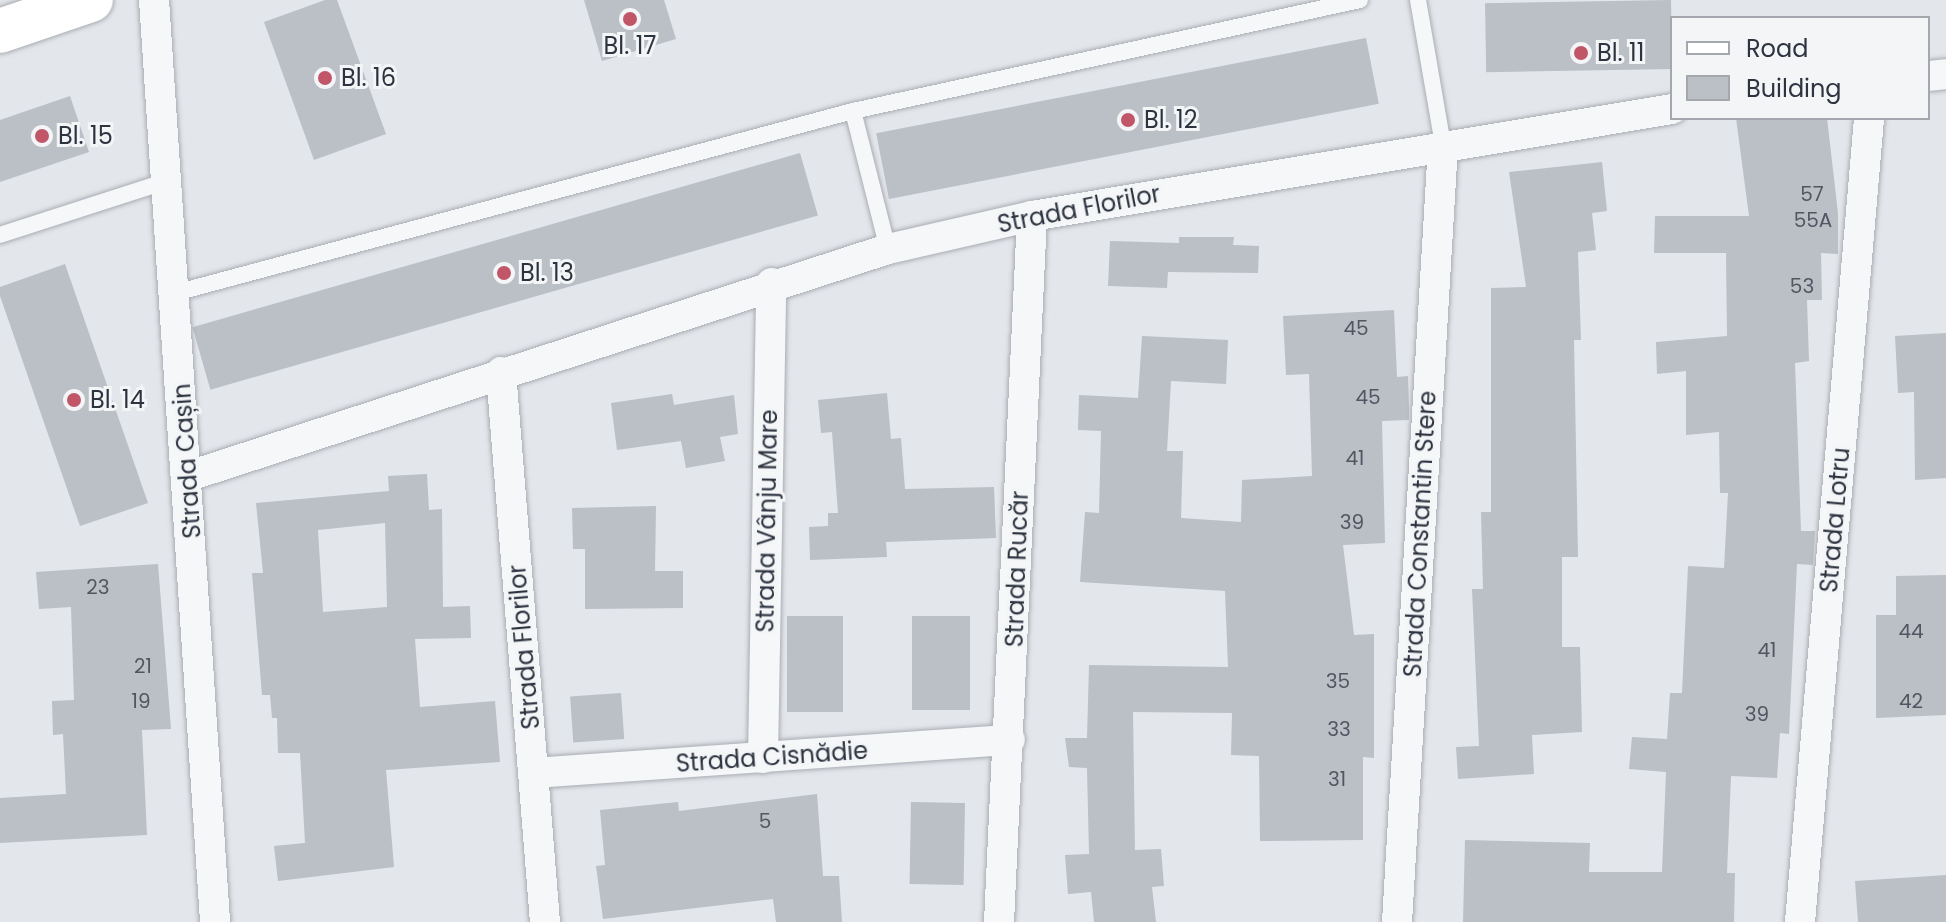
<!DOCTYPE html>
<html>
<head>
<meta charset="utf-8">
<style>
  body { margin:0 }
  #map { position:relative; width:1946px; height:922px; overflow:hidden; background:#e3e6ea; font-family:Poppins,sans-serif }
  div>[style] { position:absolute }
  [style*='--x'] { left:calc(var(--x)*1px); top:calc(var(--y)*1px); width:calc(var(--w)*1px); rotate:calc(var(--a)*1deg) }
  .building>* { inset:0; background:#bbbfc6; transform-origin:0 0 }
  .roads { filter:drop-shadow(0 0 2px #a9adb4) drop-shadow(0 0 2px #a9adb4) }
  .service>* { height:16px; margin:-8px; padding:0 8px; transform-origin:8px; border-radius:8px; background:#f6f7f9 }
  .minor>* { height:30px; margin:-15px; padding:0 15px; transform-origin:15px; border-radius:15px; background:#f6f7f9 }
  .primary>* { height:44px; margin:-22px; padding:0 22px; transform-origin:22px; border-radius:22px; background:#fff }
  .dots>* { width:22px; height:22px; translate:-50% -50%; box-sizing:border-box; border:4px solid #f3f5f7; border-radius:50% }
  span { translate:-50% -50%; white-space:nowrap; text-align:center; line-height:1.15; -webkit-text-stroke:6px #f3f5f7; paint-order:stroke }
  .number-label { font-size:20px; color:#505762 }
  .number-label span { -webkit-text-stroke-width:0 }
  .poi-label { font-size:24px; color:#2d3440 }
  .left { translate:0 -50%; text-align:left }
  .street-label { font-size:24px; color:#2d3440 }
  .legend { position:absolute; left:1670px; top:16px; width:260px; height:104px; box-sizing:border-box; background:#f3f5f7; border:2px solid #a4a8ae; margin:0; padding:10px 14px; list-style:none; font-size:24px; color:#2d3440 }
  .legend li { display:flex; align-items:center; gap:16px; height:40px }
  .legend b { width:40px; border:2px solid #a4a8ae }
</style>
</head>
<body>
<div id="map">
  <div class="building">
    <div style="clip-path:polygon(325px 0,337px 0,386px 134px,314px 160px,264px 22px)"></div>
    <div style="clip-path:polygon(584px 0,664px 0,676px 39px,602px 61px)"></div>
    <div style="left:1671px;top:0;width:69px;height:186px;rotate:89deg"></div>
    <div style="left:1366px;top:38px;width:67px;height:499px;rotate:79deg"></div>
    <div style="clip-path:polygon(70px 96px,89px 152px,0 182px,0 120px)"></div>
    <div style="clip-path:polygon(1736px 118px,1827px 118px,1838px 213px,1838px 254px,1821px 253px,1822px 300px,1807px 300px,1809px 361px,1795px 363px,1801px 531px,1815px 531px,1813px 565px,1797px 564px,1789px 734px,1780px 733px,1777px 778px,1731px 776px,1727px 873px,1735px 873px,1734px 922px,1463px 922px,1465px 840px,1590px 843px,1589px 872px,1662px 872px,1666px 772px,1629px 769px,1632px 737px,1667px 739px,1670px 693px,1682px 693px,1688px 566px,1724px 568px,1728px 493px,1720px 493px,1719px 432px,1686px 435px,1686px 371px,1657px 374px,1656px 342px,1727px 336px,1726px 253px,1654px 253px,1655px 216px,1749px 216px)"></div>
    <div style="left:800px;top:153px;width:65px;height:632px;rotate:74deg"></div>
    <div style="clip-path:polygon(1602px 162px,1607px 211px,1592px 213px,1596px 250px,1578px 252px,1581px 340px,1574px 340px,1578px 557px,1562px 557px,1562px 647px,1580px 647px,1582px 732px,1532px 735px,1534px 774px,1458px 779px,1456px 747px,1479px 746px,1472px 589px,1483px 589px,1481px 512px,1491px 512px,1491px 288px,1526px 287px,1509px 172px)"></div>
    <div style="clip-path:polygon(1179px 237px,1234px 237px,1233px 245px,1259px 246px,1258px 273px,1168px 272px,1167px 288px,1108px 286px,1110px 241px,1179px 243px)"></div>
    <div style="clip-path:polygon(65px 264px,148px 503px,80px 526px,0 296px,0 287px)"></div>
    <div style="clip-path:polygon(1394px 310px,1397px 377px,1408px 376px,1409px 407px,1409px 420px,1382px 421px,1385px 543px,1343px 545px,1354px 635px,1374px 634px,1374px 758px,1363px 757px,1363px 840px,1260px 841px,1259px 756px,1231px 755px,1232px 713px,1133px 712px,1135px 850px,1161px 849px,1164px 886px,1152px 887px,1156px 922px,1094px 922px,1091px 892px,1068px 894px,1065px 855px,1089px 854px,1087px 768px,1069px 767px,1065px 738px,1087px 738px,1089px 665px,1228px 667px,1225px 591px,1080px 582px,1085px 512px,1099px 513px,1101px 431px,1078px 430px,1079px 395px,1138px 398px,1142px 336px,1228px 340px,1226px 384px,1171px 381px,1167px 451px,1183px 451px,1181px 518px,1241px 522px,1242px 480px,1312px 476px,1309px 374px,1286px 375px,1283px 316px)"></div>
    <div style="clip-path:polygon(1946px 333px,1946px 478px,1915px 480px,1914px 392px,1898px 393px,1895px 336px)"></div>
    <div style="clip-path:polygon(887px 393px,891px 439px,901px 438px,905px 489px,994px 487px,996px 538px,886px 542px,887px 557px,810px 560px,809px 527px,828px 526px,828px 513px,838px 513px,832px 432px,821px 433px,818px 400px)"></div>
    <div style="clip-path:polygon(672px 394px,674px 405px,734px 395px,738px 434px,720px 437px,725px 461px,686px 468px,681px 441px,617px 450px,611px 403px)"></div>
    <div style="clip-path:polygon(evenodd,427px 474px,429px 510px,442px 509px,443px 607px,470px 606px,471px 638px,415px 639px,420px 707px,495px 701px,500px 762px,386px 770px,394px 867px,278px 881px,274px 846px,305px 843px,300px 753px,278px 753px,277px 718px,272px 718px,270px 695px,262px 695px,252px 573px,263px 573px,256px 503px,389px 491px,388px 476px,427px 474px,385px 523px,387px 607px,323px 612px,318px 530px,385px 523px)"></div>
    <div style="clip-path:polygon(656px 506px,655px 571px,683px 571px,683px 608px,585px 609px,585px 549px,573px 549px,572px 508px)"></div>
    <div style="clip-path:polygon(158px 564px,171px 729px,142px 730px,147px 835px,0 843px,0 798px,66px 794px,63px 734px,53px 735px,52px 701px,74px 700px,71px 607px,39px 609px,36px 572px)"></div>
    <div style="clip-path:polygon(1946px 575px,1946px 715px,1876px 718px,1876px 615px,1896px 615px,1896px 576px)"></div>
    <div style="left:787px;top:616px;width:56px;height:96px"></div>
    <div style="left:912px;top:616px;width:58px;height:94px"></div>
    <div style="left:621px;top:693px;width:46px;height:51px;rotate:86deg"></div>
    <div style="clip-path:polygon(817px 794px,823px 876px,839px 876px,842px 922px,776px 922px,773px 899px,603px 919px,596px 866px,605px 865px,600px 810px,678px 802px,679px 811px)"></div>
    <div style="left:911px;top:802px;width:54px;height:82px;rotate:1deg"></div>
    <div style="clip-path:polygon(1946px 875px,1946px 922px,1858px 922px,1855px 881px)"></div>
  </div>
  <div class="roads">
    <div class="service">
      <div style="--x:1418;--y:0;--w:147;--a:80.2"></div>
      <div style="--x:853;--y:111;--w:142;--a:75.8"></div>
      <div style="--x:0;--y:235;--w:172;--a:-17.9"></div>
      <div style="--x:175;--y:293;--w:702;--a:-15.03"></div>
      <div style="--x:853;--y:111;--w:519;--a:-12.35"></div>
    </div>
    <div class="minor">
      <div style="--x:154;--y:0;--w:924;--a:86.21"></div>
      <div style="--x:1928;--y:76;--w:18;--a:-6"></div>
      <div style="--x:501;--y:372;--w:552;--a:85.43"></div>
      <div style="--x:189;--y:476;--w:735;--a:-17.99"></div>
      <div style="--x:888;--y:249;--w:148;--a:-12.9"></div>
      <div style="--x:1032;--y:216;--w:649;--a:-9.49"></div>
      <div style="--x:763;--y:758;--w:475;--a:-89"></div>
      <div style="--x:534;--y:773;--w:477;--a:-4"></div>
      <div style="--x:999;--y:922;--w:707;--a:-87.32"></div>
      <div style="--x:1397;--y:922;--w:778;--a:-86.61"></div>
      <div style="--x:1800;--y:922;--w:807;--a:-85.09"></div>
    </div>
    <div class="primary">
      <div style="--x:0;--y:31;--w:96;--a:-18.8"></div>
    </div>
  </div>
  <div class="dots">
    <div style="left:630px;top:19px;background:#c15669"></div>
    <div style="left:1581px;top:53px;background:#c15669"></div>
    <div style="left:325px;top:78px;background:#c15669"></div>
    <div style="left:1128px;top:120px;background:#c15669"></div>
    <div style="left:42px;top:136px;background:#c15669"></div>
    <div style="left:504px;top:273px;background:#c15669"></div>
    <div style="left:74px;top:400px;background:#c15669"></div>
  </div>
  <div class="number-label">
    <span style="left:1812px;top:194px">57</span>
    <span style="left:1813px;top:220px">55A</span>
    <span style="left:1802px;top:286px">53</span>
    <span style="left:1356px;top:328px">45</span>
    <span style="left:1368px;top:397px">45</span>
    <span style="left:1355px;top:458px">41</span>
    <span style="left:1352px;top:522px">39</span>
    <span style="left:98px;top:587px">23</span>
    <span style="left:1911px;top:631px">44</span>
    <span style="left:1767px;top:650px">41</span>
    <span style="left:143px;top:666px">21</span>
    <span style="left:1338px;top:681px">35</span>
    <span style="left:141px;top:701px">19</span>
    <span style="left:1911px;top:701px">42</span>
    <span style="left:1757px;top:714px">39</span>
    <span style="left:1339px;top:729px">33</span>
    <span style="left:1337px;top:779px">31</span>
    <span style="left:765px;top:821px">5</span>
  </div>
  <div class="poi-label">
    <span style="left:630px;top:46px">Bl. 17</span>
    <span class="left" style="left:1597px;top:53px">Bl. 11</span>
    <span class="left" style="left:341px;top:78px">Bl. 16</span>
    <span class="left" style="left:1144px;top:120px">Bl. 12</span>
    <span class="left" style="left:58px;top:136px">Bl. 15</span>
    <span class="left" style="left:520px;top:273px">Bl. 13</span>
    <span class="left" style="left:90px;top:400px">Bl. 14</span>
  </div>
  <div class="street-label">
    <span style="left:1079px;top:209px;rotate:-11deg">Strada Florilor</span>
    <span style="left:187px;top:461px;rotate:-94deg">Strada Cașin</span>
    <span style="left:1835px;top:520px;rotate:-85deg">Strada Lotru</span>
    <span style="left:767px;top:521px;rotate:-89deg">Strada Vânju Mare</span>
    <span style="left:1420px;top:534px;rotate:-87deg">Strada Constantin Stere</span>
    <span style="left:1017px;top:569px;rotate:-88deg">Strada Rucăr</span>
    <span style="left:524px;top:647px;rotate:-95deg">Strada Florilor</span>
    <span style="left:772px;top:757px;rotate:-4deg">Strada Cisnădie</span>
  </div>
  <ul class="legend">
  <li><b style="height:10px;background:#fff"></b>Road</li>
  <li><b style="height:22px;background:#bbbfc6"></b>Building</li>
  </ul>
</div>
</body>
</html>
